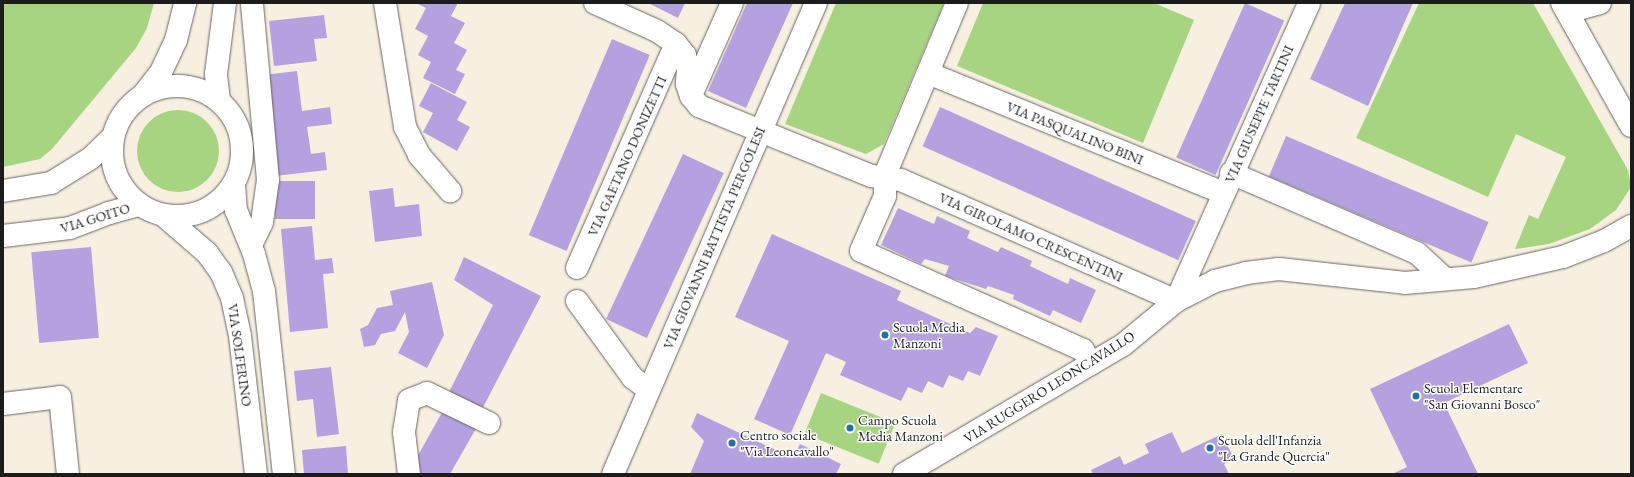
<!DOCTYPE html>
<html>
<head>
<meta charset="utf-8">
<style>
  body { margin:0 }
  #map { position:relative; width:1634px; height:477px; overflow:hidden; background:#f7f0e1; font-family:"EB Garamond",serif }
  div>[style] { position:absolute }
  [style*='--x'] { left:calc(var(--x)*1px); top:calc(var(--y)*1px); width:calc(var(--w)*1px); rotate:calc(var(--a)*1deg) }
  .green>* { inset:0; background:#a7d481; transform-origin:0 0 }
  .round { border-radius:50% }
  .building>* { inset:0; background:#b3a2df; transform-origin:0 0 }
  .roads { filter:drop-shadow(0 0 1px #696661) drop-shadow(0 0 1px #696661) }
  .minor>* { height:22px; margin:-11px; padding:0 11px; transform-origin:11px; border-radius:11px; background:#fff }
  .major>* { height:22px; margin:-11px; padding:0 11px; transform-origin:11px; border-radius:11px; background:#fff }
  .major>.ring { margin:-11px; padding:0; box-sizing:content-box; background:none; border:22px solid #fff; border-radius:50% }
  .dots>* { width:11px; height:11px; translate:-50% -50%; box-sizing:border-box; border:2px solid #fff; border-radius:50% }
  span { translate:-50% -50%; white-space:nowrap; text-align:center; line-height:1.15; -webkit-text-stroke:3px #fff; paint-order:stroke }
  .street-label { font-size:14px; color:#1c1c1c }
  .poi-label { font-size:14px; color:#1c1c1c }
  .left { translate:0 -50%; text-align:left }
  .frame { position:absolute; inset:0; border:4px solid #1c1c1c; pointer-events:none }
</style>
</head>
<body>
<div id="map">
  <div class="green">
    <div style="clip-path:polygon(3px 3px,154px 3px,147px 28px,136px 48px,52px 149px,40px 159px,3px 167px)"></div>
    <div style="clip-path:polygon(836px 3px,944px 3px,884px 144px,866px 154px,785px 124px)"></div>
    <div style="clip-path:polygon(983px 3px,1154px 3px,1194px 20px,1143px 143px,957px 66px)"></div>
    <div style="clip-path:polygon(1419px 3px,1533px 3px,1628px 170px,1631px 187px,1616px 210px,1590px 229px,1549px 244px,1515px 249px,1529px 215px,1538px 219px,1566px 157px,1516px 134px,1488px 197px,1356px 138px)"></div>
    <div class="round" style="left:137px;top:110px;width:82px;height:82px"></div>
    <div style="left:821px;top:393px;width:80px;height:44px;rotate:22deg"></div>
  </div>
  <div class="building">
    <div style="clip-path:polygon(416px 3px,458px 3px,451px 16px,465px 23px,454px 43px,467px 50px,456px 70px,465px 74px,455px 94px,423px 78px,431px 62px,418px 55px,428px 36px,415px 29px,426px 8px)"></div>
    <div style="clip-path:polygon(648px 3px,685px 3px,678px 18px)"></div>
    <div style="clip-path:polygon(747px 3px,793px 3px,746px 108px,708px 91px)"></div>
    <div style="left:1245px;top:3px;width:43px;height:169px;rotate:24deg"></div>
    <div style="clip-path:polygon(1345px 3px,1413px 3px,1368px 106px,1310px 79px)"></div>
    <div style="clip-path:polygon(324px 15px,327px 38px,314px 39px,317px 61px,274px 66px,269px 21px)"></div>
    <div style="left:612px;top:39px;width:41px;height:213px;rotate:23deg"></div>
    <div style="clip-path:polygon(297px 71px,302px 111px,330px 107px,332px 124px,307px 127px,311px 154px,325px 152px,327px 170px,275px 176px,264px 75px)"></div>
    <div style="clip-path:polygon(431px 83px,467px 102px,457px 120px,470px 127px,457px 151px,423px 132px,433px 113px,419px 106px)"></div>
    <div style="left:940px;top:107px;width:280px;height:43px;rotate:24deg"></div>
    <div style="left:1286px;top:136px;width:220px;height:44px;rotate:23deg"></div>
    <div style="left:683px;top:154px;width:45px;height:182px;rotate:25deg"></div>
    <div style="left:275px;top:181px;width:40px;height:38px"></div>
    <div style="clip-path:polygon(393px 188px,395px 207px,419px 204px,422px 236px,375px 242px,369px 191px)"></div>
    <div style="clip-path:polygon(898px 208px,934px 224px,937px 216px,970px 231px,967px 238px,998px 252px,1001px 247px,1032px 261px,1030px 266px,1068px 284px,1070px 278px,1096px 290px,1081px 323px,1053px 310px,1050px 316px,1013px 299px,1014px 295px,988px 286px,986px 289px,945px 276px,949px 266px,925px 259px,921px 264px,881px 245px)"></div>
    <div style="clip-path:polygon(312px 226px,315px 260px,332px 258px,334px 273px,323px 274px,328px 328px,290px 332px,281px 229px)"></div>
    <div style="clip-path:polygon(772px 234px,901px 291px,897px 300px,970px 333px,976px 327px,998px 336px,980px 376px,968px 371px,963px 381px,949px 375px,943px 388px,928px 381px,922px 393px,908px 387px,901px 401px,840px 375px,846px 362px,826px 353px,790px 435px,754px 419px,789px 341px,735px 317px)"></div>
    <div style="left:91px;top:247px;width:91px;height:60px;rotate:85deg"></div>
    <div style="clip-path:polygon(464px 257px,541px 296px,479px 415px,446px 398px,493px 305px,454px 280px)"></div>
    <div style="clip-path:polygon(432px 282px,444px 335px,427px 368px,398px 353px,409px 332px,405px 312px,395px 331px,381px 334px,375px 345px,364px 347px,360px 329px,368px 325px,377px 308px,393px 305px,390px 291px)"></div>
    <div style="clip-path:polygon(1509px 324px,1528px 363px,1444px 403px,1478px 474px,1392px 474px,1407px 467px,1370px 389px)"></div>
    <div style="clip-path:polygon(331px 367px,339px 434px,317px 437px,313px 399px,297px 401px,294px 371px)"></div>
    <div style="clip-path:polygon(445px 407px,478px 425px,450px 474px,422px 474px,411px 468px)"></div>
    <div style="clip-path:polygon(697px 413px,793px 458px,800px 444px,841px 464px,836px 474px,690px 474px,704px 441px,691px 427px)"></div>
    <div style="clip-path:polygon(1172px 432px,1182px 453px,1222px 434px,1234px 459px,1224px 464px,1229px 474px,1093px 474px,1091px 470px,1120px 456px,1124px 465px,1149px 453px,1145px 444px)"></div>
    <div style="clip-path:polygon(346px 446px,348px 474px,304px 474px,302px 450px)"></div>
  </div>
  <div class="roads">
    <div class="minor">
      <div style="--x:385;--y:3;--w:126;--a:80.8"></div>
      <div style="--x:405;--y:127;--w:31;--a:63"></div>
      <div style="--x:419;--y:155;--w:48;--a:49.3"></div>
      <div style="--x:595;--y:3;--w:68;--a:24.3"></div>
      <div style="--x:657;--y:31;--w:23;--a:34"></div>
      <div style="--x:676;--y:44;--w:14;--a:51"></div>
      <div style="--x:685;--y:55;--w:13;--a:77"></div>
      <div style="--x:688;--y:68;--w:16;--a:94"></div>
      <div style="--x:687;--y:84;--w:13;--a:72"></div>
      <div style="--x:691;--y:96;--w:13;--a:51"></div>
      <div style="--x:699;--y:106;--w:186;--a:22.1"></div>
      <div style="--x:871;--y:176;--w:30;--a:8"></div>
      <div style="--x:901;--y:180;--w:300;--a:23.7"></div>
      <div style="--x:957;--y:3;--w:186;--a:112.7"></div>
      <div style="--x:885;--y:175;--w:21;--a:90"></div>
      <div style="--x:885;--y:196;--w:60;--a:113.6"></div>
      <div style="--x:861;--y:251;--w:243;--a:24"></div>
      <div style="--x:1083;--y:350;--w:16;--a:60"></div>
      <div style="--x:1562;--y:3;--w:141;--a:60.7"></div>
      <div style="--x:1567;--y:12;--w:34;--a:-15"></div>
      <div style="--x:928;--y:73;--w:318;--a:22.1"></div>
      <div style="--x:692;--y:93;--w:98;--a:-66"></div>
      <div style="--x:1231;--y:173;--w:202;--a:23.3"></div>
      <div style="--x:1417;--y:253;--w:38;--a:43"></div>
      <div style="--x:3;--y:191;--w:49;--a:-9.5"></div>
      <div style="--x:51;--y:183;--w:47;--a:-32"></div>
      <div style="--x:91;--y:158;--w:30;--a:-44"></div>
      <div style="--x:3;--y:236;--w:67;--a:-6.8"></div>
      <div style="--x:70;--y:228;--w:42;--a:-21"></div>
      <div style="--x:109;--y:213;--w:31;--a:-15"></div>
      <div style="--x:251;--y:245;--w:25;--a:-64"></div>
      <div style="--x:262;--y:222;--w:42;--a:-81.9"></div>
      <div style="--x:268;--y:180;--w:178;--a:-95.2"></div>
      <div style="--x:577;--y:268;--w:245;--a:-66.2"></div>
      <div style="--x:577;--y:301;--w:95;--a:54"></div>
      <div style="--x:633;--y:378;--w:20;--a:37"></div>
      <div style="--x:1176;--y:301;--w:326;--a:-65.9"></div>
      <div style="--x:3;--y:404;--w:57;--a:-7"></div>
      <div style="--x:60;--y:397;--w:77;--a:84.1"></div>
      <div style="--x:409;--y:474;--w:42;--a:-96.8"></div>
      <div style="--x:404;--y:432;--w:32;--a:-81"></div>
      <div style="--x:409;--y:400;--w:19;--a:-21"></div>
      <div style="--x:427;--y:393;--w:69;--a:25.8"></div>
      <div style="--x:613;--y:474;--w:513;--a:-66.68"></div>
      <div style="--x:904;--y:474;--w:254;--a:-30.5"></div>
      <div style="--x:1123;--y:345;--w:69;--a:-39.7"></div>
      <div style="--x:1176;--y:301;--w:44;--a:-27.1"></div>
      <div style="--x:1215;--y:281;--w:32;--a:-14"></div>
      <div style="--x:1246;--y:273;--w:33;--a:-7"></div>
      <div style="--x:1279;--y:269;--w:127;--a:6.3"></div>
      <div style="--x:1405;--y:283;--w:69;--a:-5"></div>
      <div style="--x:1474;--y:277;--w:91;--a:-12.7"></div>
      <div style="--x:1563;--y:257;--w:44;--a:-21.3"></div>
      <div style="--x:1604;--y:241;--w:31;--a:-29"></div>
    </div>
    <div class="major">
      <div class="ring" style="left:112px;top:86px;width:108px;height:108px"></div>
      <div style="--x:143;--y:95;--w:29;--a:-52"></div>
      <div style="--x:161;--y:72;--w:35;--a:-65"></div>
      <div style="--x:176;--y:40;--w:38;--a:-76"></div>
      <div style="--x:219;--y:100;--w:26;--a:-97"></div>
      <div style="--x:216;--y:74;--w:72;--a:-82.8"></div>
      <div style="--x:234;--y:184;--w:26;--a:86"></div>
      <div style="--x:236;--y:210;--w:48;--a:67.8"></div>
      <div style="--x:254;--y:254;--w:38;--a:75"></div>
      <div style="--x:264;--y:291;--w:184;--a:83.8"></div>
      <div style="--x:163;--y:215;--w:58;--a:40.8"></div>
      <div style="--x:207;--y:253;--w:24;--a:54"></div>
      <div style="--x:221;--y:272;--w:28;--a:67"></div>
      <div style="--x:232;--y:298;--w:39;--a:78"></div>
      <div style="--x:240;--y:336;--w:139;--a:83.4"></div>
    </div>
  </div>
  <div class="dots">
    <div style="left:885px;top:335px;background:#1f6fb2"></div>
    <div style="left:1416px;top:396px;background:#1f6fb2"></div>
    <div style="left:850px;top:428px;background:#1f6fb2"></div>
    <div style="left:732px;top:443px;background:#1f6fb2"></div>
    <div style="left:1210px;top:448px;background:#1f6fb2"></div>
  </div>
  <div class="street-label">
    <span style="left:1259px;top:114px;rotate:-66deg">VIA GIUSEPPE TARTINI</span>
    <span style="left:1075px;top:133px;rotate:22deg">VIA PASQUALINO BINI</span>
    <span style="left:627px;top:156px;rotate:-66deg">VIA GAETANO DONIZETTI</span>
    <span style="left:95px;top:218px;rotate:-17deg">VIA GOITO</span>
    <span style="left:1031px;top:237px;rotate:24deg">VIA GIROLAMO CRESCENTINI</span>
    <span style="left:714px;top:238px;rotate:-67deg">VIA GIOVANNI BATTISTA PERGOLESI</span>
    <span style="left:240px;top:355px;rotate:82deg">VIA SOLFERINO</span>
    <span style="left:1049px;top:387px;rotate:-32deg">VIA RUGGERO LEONCAVALLO</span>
  </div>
  <div class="poi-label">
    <span class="left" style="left:893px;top:335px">Scuola Media<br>Manzoni</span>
    <span class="left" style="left:1424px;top:396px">Scuola Elementare<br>"San Giovanni Bosco"</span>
    <span class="left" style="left:858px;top:428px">Campo Scuola<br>Media Manzoni</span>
    <span class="left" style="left:740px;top:443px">Centro sociale<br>"Via Leoncavallo"</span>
    <span class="left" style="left:1218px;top:448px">Scuola dell'Infanzia<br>"La Grande Quercia"</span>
  </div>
  <div class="frame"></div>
</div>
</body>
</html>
